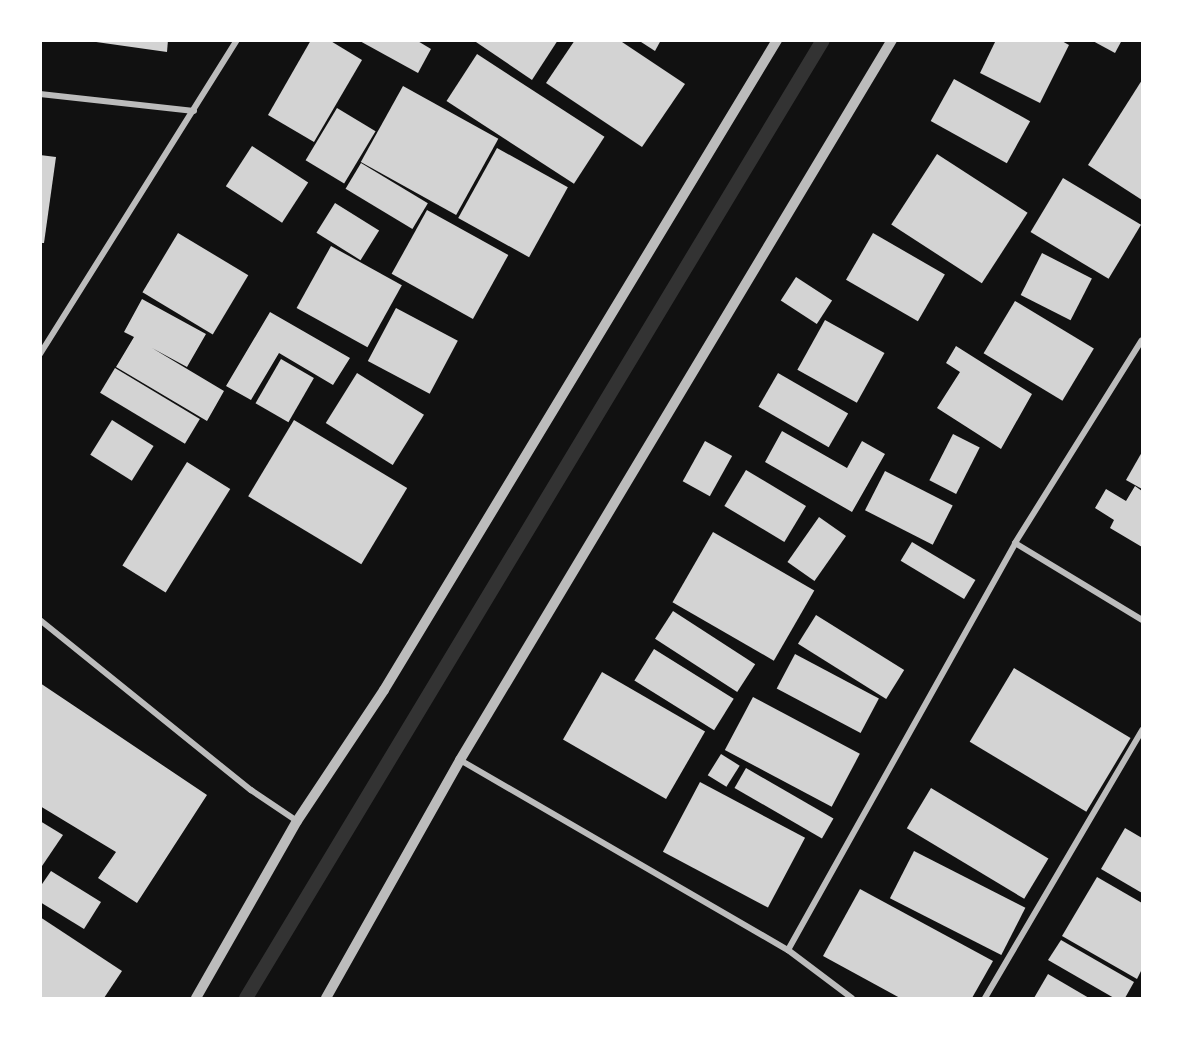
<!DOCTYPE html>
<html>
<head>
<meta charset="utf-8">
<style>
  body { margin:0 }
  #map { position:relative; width:1183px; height:1039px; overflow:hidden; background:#111; font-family:Barlow,sans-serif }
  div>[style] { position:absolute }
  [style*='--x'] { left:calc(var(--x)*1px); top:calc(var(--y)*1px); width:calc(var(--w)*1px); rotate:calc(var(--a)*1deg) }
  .stream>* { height:14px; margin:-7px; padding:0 7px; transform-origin:7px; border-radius:7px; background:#333 }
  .building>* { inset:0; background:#d3d3d3; transform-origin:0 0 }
  .minor>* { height:6px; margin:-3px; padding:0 3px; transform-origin:3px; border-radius:3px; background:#bcbcbc }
  .tertiary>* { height:10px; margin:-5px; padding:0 5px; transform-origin:5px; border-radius:5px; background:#bcbcbc }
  span { translate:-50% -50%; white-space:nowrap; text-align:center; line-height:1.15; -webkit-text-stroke:4.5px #fff; paint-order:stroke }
  .frame { position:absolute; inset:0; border:42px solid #fff; pointer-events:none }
</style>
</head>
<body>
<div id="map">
  <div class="stream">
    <div style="--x:246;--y:998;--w:1118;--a:-58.94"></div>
  </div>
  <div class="building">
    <div style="clip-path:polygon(82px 40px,168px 40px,167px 52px)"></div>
    <div style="clip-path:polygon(311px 40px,329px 40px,362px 60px,314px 142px,268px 115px)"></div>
    <div style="clip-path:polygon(358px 40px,416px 40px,431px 49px,418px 73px)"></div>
    <div style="clip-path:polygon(473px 40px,558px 40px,532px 80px)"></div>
    <div style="clip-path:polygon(575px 40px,619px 40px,685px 84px,642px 147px,546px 83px)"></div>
    <div style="clip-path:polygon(638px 40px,661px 40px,655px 51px)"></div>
    <div style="clip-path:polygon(996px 40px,1060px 40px,1069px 45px,1040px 103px,980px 73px)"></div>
    <div style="clip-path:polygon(1091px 40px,1122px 40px,1115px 53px)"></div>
    <div style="left:477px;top:54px;width:152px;height:56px;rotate:33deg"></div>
    <div style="left:954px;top:79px;width:87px;height:48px;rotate:29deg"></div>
    <div style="clip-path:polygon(1142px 80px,1142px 200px,1088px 165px)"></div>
    <div style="left:403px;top:86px;width:109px;height:87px;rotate:29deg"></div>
    <div style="left:337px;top:108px;width:45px;height:61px;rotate:31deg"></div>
    <div style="left:252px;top:146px;width:67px;height:48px;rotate:33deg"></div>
    <div style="left:497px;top:148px;width:81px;height:80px;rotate:29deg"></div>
    <div style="left:937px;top:154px;width:108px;height:84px;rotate:33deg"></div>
    <div style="clip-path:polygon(40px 155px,56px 157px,44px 243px,40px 243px)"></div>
    <div style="left:361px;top:163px;width:78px;height:30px;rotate:31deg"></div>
    <div style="left:1063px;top:178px;width:91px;height:63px;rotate:31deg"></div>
    <div style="left:335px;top:203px;width:52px;height:35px;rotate:32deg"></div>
    <div style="left:427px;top:210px;width:93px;height:73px;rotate:29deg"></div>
    <div style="left:178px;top:233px;width:82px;height:69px;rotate:31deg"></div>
    <div style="left:873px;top:233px;width:83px;height:54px;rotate:30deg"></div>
    <div style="left:331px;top:246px;width:81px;height:71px;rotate:29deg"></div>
    <div style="left:1042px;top:253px;width:56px;height:47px;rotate:27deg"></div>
    <div style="left:796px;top:277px;width:43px;height:28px;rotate:33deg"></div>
    <div style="clip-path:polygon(142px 299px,206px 334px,187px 367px,152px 348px,224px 391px,207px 421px,116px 367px,134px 337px,124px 332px)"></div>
    <div style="left:1015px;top:301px;width:92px;height:61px;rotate:31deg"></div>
    <div style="left:396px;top:308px;width:70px;height:60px;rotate:28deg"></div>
    <div style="clip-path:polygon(270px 312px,350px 358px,333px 385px,279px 353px,251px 400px,226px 386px)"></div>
    <div style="left:825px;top:320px;width:68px;height:57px;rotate:29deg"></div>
    <div style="clip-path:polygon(956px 346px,1032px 394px,1001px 449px,937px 408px,960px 372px,946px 363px)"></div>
    <div style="left:281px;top:359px;width:38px;height:51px;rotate:30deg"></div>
    <div style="left:115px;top:368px;width:99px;height:29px;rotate:31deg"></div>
    <div style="left:357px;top:373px;width:79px;height:59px;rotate:32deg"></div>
    <div style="left:778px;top:373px;width:81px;height:39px;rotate:30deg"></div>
    <div style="left:112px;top:420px;width:49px;height:41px;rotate:32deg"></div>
    <div style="left:294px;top:420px;width:132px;height:89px;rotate:31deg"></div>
    <div style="clip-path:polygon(782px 431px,847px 468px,862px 441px,885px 454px,852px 512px,765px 462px)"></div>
    <div style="left:953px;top:434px;width:30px;height:52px;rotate:27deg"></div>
    <div style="left:705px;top:441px;width:31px;height:46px;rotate:29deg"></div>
    <div style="clip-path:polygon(1142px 452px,1142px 489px,1126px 480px)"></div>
    <div style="left:187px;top:462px;width:51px;height:122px;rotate:32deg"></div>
    <div style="left:746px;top:470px;width:70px;height:42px;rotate:31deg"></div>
    <div style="left:885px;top:471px;width:76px;height:44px;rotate:27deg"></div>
    <div style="clip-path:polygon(1135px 486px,1142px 491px,1142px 547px,1110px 528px,1114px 520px,1095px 508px,1106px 489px,1126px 501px)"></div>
    <div style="left:819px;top:517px;width:33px;height:55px;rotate:35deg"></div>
    <div style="left:713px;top:532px;width:117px;height:81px;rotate:30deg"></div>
    <div style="left:912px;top:542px;width:74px;height:22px;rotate:31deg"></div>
    <div style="left:673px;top:611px;width:98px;height:33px;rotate:33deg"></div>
    <div style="left:816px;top:615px;width:104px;height:34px;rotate:32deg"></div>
    <div style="left:654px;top:649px;width:94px;height:37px;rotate:32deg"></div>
    <div style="left:795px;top:654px;width:95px;height:39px;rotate:28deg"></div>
    <div style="left:1014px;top:668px;width:136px;height:86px;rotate:31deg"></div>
    <div style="left:602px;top:672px;width:119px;height:78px;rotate:30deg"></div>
    <div style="clip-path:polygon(40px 683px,207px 795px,137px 903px,98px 878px,116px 852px,40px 806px)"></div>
    <div style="left:753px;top:697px;width:121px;height:60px;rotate:28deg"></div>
    <div style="left:721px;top:754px;width:22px;height:25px;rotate:32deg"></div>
    <div style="left:746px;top:768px;width:101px;height:23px;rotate:30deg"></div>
    <div style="left:700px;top:782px;width:119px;height:79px;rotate:28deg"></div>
    <div style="left:931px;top:788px;width:137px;height:47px;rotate:31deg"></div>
    <div style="clip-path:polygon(40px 821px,63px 835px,40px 869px)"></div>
    <div style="clip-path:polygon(1125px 828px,1142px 838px,1142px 893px,1101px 869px)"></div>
    <div style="left:914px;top:851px;width:125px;height:53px;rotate:27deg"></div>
    <div style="clip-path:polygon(51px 871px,101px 902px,84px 929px,40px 902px,40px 887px)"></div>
    <div style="clip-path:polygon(1097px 877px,1142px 903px,1142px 969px,1137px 979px,1062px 936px)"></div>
    <div style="clip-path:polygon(860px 889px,993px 961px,972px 998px,900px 998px,823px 956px)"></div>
    <div style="clip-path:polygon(40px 917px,122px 971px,104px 998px,40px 998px)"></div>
    <div style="clip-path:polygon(1061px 940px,1134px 982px,1125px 998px,1114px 998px,1048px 960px)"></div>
    <div style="clip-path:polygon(1048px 974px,1089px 998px,1034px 998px)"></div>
  </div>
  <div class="minor">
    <div style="--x:40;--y:94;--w:155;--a:6.3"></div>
    <div style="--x:40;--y:354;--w:371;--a:-57.9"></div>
    <div style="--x:1015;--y:543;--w:149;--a:31.2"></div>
    <div style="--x:40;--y:620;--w:271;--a:38.9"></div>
    <div style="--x:251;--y:790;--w:55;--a:34"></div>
    <div style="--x:460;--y:760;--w:379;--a:30.1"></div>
    <div style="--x:788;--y:950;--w:80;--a:36.9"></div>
    <div style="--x:788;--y:950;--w:466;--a:-60.8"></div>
    <div style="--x:1015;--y:543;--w:239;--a:-58"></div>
    <div style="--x:985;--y:998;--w:311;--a:-59.6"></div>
  </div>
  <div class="tertiary">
    <div style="--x:196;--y:998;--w:204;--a:-60.3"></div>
    <div style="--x:297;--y:821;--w:157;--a:-56.4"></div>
    <div style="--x:384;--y:690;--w:760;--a:-58.84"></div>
    <div style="--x:326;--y:998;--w:273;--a:-60.6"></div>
    <div style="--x:460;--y:760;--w:840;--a:-59.04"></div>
  </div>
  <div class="frame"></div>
</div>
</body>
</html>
